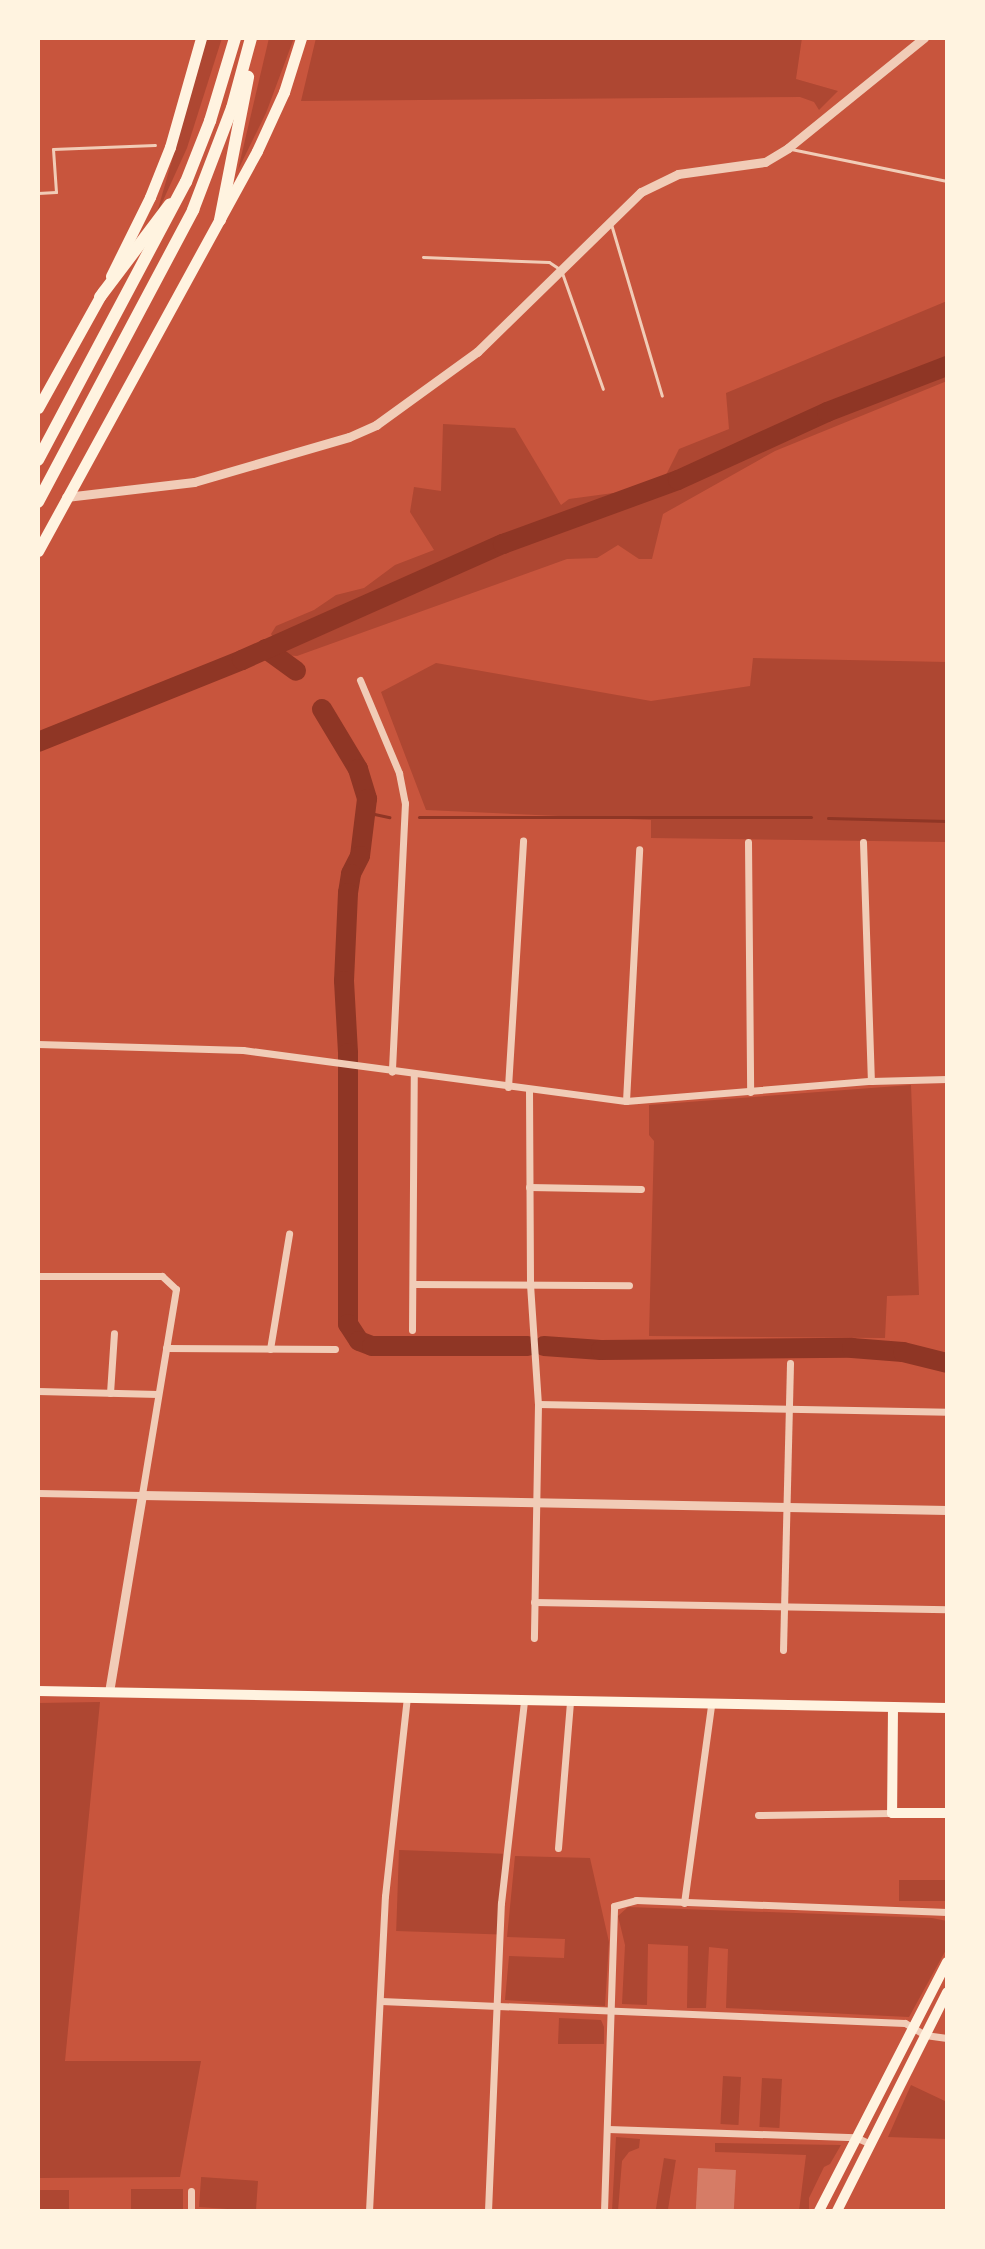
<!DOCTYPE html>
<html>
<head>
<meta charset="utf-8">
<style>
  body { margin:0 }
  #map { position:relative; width:985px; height:2249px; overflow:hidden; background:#c8553d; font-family:Rubik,sans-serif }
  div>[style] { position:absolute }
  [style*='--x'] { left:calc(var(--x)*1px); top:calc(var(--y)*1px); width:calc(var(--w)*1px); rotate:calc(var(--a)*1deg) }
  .green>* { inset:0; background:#ae4732; transform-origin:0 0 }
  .stream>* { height:3px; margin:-1.5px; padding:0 1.5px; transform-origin:1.5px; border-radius:1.5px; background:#8f3625 }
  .river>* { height:20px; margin:-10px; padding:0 10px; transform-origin:10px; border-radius:10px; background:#8f3625 }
  .building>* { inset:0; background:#d67c66; transform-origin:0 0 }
  .service>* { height:3px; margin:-1.5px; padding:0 1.5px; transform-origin:1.5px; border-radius:1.5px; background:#f1ccb7 }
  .minor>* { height:7px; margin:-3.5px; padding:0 3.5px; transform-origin:3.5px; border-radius:3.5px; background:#f1ccb7 }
  .tertiary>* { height:9px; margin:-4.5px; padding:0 4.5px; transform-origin:4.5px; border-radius:4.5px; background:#f1ccb7 }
  .secondary>* { height:10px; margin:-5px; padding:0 5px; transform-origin:5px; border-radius:5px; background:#fff3e0 }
  .trunk>* { height:11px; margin:-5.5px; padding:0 5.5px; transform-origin:5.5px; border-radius:5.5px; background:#fff3e0 }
  .motorway>* { height:12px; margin:-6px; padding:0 6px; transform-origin:6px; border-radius:6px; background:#fff3e0 }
  span { translate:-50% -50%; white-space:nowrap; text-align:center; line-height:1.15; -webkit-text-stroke:6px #fff3e0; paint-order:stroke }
  .frame { position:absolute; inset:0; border:40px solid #fff3e0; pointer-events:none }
</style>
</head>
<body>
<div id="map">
  <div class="green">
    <div style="clip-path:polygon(207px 38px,222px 38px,187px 148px,156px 216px)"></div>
    <div style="clip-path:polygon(269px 38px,294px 38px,266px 113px,238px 170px)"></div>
    <div style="clip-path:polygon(316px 38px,802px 38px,796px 79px,838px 91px,819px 110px,814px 102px,800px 97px,301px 101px)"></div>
    <div style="clip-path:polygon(947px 301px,947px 381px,775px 451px,663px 514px,652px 559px,639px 559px,618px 545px,597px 558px,567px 559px,297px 656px,285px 655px,271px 634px,276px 626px,314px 610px,336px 595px,364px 588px,395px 565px,434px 550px,410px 512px,414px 487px,441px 491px,443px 424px,515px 428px,561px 505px,569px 499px,643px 489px,666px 475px,679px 449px,729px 429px,726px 393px)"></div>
    <div style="clip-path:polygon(753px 658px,947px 662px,947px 842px,651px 838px,651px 820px,426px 810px,381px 692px,436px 663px,651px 701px,750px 686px)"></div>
    <div style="clip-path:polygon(911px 1085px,919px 1295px,887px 1296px,885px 1338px,649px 1336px,654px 1141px,649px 1135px,649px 1105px)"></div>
    <div style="clip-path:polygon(100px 1702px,65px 2061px,201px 2061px,180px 2177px,38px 2178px,38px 1703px)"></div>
    <div style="left:399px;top:1850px;width:104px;height:81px;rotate:2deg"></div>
    <div style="clip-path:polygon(515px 1856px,590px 1858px,609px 1942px,605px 2006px,505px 2000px,509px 1956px,564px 1958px,565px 1939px,507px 1937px)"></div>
    <div style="left:899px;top:1880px;width:48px;height:21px"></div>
    <div style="clip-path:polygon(628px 1907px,932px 1918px,947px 1921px,947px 1948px,909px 2017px,726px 2008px,728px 1949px,709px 1947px,706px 2008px,687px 2008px,688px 1946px,648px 1944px,647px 2005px,622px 2004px,625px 1945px,618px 1916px)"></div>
    <div style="clip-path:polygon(559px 2018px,601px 2020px,604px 2027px,604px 2044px,558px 2044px)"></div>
    <div style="left:723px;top:2076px;width:18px;height:48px;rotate:3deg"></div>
    <div style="left:762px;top:2078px;width:20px;height:49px;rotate:3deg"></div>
    <div style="clip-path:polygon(911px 2085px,947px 2102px,947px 2139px,888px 2137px)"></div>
    <div style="clip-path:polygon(616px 2137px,640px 2139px,639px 2148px,629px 2152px,622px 2161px,618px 2211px,612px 2211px)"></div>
    <div style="clip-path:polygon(715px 2143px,841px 2145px,830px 2164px,824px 2167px,809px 2198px,809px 2211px,799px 2211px,806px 2155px,715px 2152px)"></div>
    <div style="left:664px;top:2158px;width:12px;height:53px;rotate:9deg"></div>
    <div style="left:258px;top:2181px;width:30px;height:57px;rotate:94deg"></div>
    <div style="left:183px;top:2189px;width:22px;height:52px;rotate:90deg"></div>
    <div style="left:38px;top:2190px;width:31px;height:21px"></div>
  </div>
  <div class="stream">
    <div style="--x:365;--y:812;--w:25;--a:12"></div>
    <div style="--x:419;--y:817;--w:392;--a:0"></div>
    <div style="--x:828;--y:818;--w:119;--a:1.4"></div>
  </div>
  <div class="river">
    <div style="--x:266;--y:649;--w:37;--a:36"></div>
    <div style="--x:322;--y:709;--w:70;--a:59"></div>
    <div style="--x:358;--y:769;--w:31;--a:73"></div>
    <div style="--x:367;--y:799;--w:57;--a:97"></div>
    <div style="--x:360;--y:856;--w:20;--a:117"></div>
    <div style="--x:351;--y:874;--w:19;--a:99"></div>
    <div style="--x:348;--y:893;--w:88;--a:92.6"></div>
    <div style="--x:344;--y:981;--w:72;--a:86.8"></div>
    <div style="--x:348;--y:1053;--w:271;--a:90"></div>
    <div style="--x:348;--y:1324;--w:20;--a:57"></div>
    <div style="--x:359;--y:1341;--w:14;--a:21"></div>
    <div style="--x:372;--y:1346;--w:156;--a:0"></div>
    <div style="--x:38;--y:742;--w:220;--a:-21.9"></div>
    <div style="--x:242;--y:660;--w:286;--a:-24"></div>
    <div style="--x:503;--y:544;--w:186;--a:-20.1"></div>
    <div style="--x:678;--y:480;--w:164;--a:-24.5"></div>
    <div style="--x:827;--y:412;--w:129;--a:-21"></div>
    <div style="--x:544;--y:1346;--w:57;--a:4"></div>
    <div style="--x:601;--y:1350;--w:251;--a:-0.5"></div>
    <div style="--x:852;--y:1348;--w:51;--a:4.5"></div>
    <div style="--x:903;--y:1352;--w:45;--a:14"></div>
  </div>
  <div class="building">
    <div style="left:698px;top:2168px;width:38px;height:43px;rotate:3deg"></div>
  </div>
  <div class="service">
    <div style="--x:791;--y:149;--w:159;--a:11.6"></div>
    <div style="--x:38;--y:193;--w:18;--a:-3"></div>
    <div style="--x:56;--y:192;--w:43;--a:-94"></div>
    <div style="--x:53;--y:149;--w:102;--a:-2.2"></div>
    <div style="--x:611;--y:224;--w:179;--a:73.5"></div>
    <div style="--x:423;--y:257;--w:126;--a:2.3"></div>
    <div style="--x:549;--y:262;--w:14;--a:34"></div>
    <div style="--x:561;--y:270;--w:126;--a:70.6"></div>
  </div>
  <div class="minor">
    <div style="--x:360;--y:680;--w:101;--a:67.2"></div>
    <div style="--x:399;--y:773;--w:31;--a:79"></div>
    <div style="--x:405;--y:803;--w:269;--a:92.8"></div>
    <div style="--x:748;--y:842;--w:250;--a:89.5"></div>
    <div style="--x:863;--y:842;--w:239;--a:88.1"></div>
    <div style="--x:38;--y:1044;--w:205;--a:1.7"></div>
    <div style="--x:243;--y:1050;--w:386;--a:7.6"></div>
    <div style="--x:626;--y:1101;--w:246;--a:-4.7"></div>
    <div style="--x:871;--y:1081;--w:76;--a:-1.5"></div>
    <div style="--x:508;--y:1087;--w:247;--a:-86.5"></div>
    <div style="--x:529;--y:1090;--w:194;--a:89.7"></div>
    <div style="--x:530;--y:1284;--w:120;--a:86.2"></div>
    <div style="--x:538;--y:1404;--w:234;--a:91"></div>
    <div style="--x:626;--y:1101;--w:252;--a:-87"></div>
    <div style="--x:529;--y:1187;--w:112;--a:1"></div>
    <div style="--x:38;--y:1276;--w:124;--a:0"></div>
    <div style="--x:162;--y:1276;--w:19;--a:43"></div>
    <div style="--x:176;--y:1289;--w:209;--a:99.4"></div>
    <div style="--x:142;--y:1495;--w:104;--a:-178.9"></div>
    <div style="--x:413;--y:1284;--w:216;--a:0.3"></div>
    <div style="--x:412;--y:1330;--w:256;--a:-89.6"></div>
    <div style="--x:166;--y:1348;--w:169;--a:0.3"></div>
    <div style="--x:270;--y:1349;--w:117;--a:-80.6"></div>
    <div style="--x:38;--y:1391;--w:120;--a:1.4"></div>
    <div style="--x:110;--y:1393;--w:60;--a:-86.2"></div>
    <div style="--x:538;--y:1404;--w:409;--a:1.1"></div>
    <div style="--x:534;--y:1602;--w:413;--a:1"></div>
    <div style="--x:783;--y:1650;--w:287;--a:-88.6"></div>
    <div style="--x:758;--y:1815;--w:134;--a:-0.9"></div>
    <div style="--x:558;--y:1848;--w:145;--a:-85.3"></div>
    <div style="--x:684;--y:1903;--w:199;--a:-82.2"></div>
    <div style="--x:381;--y:2001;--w:524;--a:2.4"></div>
    <div style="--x:905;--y:2023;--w:23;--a:31"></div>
    <div style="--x:925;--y:2035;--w:22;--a:8"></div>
    <div style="--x:608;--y:2129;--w:247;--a:1.9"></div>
    <div style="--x:855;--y:2137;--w:17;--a:24"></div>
    <div style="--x:191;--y:2211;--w:20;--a:-90"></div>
    <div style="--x:369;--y:2211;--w:315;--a:-87.1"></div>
    <div style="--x:385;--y:1896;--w:199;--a:-83.7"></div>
    <div style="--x:488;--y:2211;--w:308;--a:-87.6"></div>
    <div style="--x:501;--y:1903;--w:202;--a:-83.5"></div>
    <div style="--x:604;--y:2211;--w:305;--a:-88.1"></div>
    <div style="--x:614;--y:1906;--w:23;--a:-15"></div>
    <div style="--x:636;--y:1900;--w:311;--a:2.2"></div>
  </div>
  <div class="tertiary">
    <div style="--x:66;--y:497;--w:129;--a:-6.7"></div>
    <div style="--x:194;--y:482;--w:161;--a:-16.2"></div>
    <div style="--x:349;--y:437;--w:30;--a:-24"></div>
    <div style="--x:376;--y:425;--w:125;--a:-35.9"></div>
    <div style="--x:477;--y:352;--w:229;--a:-44.3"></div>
    <div style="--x:641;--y:192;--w:41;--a:-25.9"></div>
    <div style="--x:678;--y:174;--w:88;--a:-7.9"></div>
    <div style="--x:765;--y:162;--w:27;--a:-31"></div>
    <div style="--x:788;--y:148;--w:175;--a:-39"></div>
    <div style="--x:109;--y:1692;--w:200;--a:-80.5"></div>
    <div style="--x:142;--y:1495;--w:805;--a:1.07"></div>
  </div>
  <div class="secondary">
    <div style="--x:38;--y:1691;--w:909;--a:1.07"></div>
    <div style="--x:893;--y:1707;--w:106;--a:90.5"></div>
    <div style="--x:892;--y:1813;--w:55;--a:0"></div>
    <div style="--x:819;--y:2211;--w:280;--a:-62.8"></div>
    <div style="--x:837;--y:2211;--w:245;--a:-63.3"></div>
  </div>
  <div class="trunk">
    <div style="--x:111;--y:276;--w:88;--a:-63.7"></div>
    <div style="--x:150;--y:197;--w:54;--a:-68.2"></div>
    <div style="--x:170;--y:147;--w:113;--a:-74.1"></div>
    <div style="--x:38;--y:408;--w:134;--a:-60.9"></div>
    <div style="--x:38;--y:551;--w:456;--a:-61.3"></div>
    <div style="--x:257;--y:151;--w:65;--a:-65.4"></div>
    <div style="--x:284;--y:92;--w:57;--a:-72.5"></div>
  </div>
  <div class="motorway">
    <div style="--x:220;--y:220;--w:146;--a:-78.9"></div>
    <div style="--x:100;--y:297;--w:116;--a:-53"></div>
    <div style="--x:38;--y:460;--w:315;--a:-62"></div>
    <div style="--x:186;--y:182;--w:66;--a:-68.5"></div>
    <div style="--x:210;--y:121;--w:87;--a:-73.2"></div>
    <div style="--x:38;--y:502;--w:331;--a:-62"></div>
    <div style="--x:193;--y:210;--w:109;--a:-69.1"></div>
    <div style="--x:232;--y:108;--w:73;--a:-74.8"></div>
  </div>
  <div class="frame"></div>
</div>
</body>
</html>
